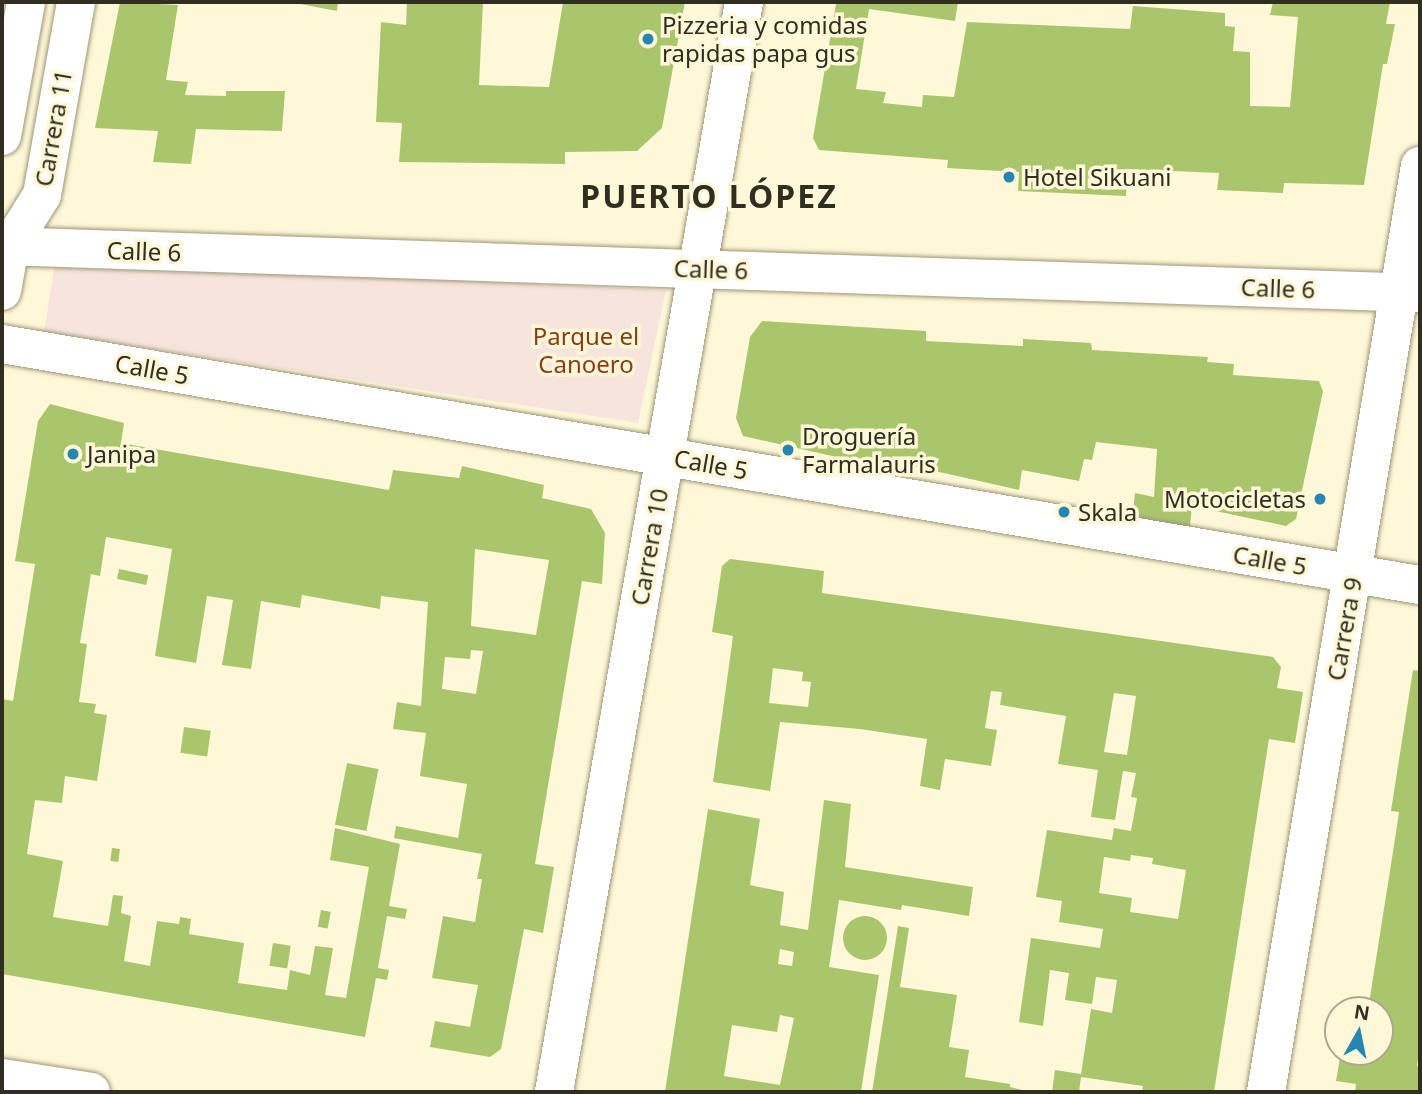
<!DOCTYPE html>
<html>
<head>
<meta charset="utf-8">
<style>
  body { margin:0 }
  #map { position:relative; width:1422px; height:1094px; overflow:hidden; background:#fff8d8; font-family:"Noto Sans",sans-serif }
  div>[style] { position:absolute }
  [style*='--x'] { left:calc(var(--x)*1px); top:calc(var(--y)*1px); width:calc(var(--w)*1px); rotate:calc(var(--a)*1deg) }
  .green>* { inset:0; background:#f7e4dc }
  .building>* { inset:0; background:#a9c66c; transform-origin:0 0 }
  .round { border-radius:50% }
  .roads { filter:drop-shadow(0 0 2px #9d9678) drop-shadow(0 0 2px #9d9678) }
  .minor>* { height:38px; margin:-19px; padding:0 19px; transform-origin:19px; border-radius:19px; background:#fff }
  .dots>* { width:19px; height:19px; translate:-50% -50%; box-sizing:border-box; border:4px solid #fff8d8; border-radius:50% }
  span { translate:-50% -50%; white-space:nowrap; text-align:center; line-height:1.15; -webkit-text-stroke:7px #fff8d8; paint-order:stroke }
  .poi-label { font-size:24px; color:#302d21 }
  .left { translate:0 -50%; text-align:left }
  .right { translate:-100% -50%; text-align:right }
  .street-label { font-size:24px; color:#302d21 }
  .park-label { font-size:24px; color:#8d3b15 }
  .district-label { font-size:32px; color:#302d21; font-weight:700; letter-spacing:2px }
  .frame { position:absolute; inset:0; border:4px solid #302d21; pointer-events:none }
  .north { position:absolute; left:1324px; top:996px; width:70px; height:70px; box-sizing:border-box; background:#fff8d8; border:2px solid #aca78f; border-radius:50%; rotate:9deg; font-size:19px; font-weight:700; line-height:28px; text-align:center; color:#302d21 }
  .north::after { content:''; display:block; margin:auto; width:24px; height:32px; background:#2586b1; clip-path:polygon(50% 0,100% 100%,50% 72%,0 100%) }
</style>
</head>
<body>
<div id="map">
  <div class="green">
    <div style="clip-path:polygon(55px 263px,666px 290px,638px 423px,44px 332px)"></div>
  </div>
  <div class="building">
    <div style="clip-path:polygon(120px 2px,178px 5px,166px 80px,188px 82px,185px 95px,226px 96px,226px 91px,285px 91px,282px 131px,196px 129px,191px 164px,153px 162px,158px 131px,95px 128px)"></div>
    <div style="clip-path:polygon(290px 2px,338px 2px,337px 11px)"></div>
    <div style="clip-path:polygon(407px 2px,483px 2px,479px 85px,549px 87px,563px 2px,685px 2px,662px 128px,637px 151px,565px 152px,565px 164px,399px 162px,402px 123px,376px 122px,381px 22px,406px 25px)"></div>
    <div style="clip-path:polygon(831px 2px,958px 2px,955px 21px,869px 9px,856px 89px,886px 92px,883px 103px,922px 107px,923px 95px,954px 97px,967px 22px,1130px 29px,1133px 6px,1225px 13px,1225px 26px,1235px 27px,1233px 51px,1250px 52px,1250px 106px,1290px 107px,1298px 17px,1270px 15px,1273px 2px,1390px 2px,1386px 24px,1395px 24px,1387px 64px,1383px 64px,1364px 185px,1284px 183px,1283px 193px,1217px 190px,1219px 173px,1127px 169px,1126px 196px,1018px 191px,1019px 172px,947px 168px,948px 160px,819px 150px,813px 138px,836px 4px)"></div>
    <div style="clip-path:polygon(762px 321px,926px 331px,926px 341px,1023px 346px,1023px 339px,1091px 343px,1092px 350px,1208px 357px,1207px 362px,1234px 364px,1233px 375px,1319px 381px,1323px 391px,1296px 519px,1286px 526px,1192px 506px,1189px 535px,1132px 522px,1135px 493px,1154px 497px,1157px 449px,1096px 442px,1092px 460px,1084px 459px,1079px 481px,1022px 470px,1019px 490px,873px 457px,872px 465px,743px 436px,736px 418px,750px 337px)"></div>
    <div style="clip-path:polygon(evenodd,50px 404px,124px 423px,121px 443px,389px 490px,393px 470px,459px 478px,462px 466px,544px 485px,542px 498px,591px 509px,605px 533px,602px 584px,582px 581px,535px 864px,554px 867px,543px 933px,524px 929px,501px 1049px,490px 1057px,430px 1047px,435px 1021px,470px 1027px,478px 985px,432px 978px,443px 916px,475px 922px,482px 879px,477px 879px,482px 854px,394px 838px,396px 826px,458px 838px,467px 784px,420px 776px,426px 733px,393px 729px,397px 702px,421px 706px,428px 602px,381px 596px,380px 609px,302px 595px,300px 608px,261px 601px,251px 669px,222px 665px,233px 600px,207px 596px,196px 663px,155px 656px,172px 549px,106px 537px,100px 576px,91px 574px,80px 643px,87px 644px,79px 702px,96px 704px,94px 713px,107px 715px,97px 781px,65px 776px,62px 803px,35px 800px,27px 854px,63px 861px,53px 917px,108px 926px,113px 895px,123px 896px,121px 913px,131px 916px,124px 961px,150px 966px,157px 921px,179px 924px,180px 917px,191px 919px,189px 934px,244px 943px,238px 983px,287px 990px,290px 970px,310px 975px,315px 946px,333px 948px,325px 995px,346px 998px,369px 867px,330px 860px,335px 828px,400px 844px,389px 906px,407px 909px,405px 919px,387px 916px,378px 968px,389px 970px,387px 980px,376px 978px,365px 1037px,2px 974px,2px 699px,13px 701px,35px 564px,15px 561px,38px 421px,50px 404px,475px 549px,549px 560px,536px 635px,471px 626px,475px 549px,50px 404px,471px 650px,483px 651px,476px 694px,442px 689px,445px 657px,470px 659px,471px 650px)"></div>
    <div style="clip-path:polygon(evenodd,730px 559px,824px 571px,822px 593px,1273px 657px,1281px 667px,1277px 688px,1303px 692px,1295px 743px,1269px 739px,1214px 1092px,1142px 1092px,1143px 1086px,1081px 1077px,1079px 1092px,1052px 1092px,1055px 1070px,1081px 1074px,1091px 1009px,1112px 1013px,1117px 980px,1096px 977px,1092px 1004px,1065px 1000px,1069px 973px,1050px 970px,1043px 1026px,1019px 1022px,1031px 938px,1100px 948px,1103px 929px,1059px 922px,1062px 901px,1036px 897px,1047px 830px,1112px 840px,1114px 828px,1131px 831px,1137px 798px,1131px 797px,1136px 773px,1123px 771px,1115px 820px,1091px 817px,1098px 770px,1058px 764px,1066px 716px,1000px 705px,1002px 692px,991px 691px,985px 728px,997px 730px,991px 766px,945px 759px,940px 790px,920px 786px,927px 739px,860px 729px,780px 722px,770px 791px,713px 782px,733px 636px,712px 632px,722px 566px,730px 559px,773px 668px,803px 672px,802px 681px,811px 682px,808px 707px,769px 703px,773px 668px,730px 559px,1114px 693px,1136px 696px,1127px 755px,1104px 752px,1114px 693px,730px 559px,1131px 855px,1153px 858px,1152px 864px,1186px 870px,1178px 919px,1130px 912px,1132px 898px,1099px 893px,1104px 857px,1130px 861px,1131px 855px)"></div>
    <div style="left:119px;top:569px;width:30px;height:10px;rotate:12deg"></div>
    <div style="clip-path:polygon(1413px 670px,1420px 671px,1420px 1046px,1417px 1066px,1420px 1067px,1420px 1092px,1355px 1092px,1356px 1084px,1336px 1081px,1341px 1052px,1380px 1052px,1380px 1010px,1368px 1010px,1395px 839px,1399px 812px,1391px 811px)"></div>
    <div style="left:184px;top:727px;width:27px;height:26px;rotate:8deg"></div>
    <div style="left:347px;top:763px;width:32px;height:63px;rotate:11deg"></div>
    <div style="clip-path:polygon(evenodd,824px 800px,851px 804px,845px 867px,973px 887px,969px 916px,902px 905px,901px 910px,839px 900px,829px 967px,879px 975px,861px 1092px,665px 1092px,708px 809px,760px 819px,750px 885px,784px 892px,780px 925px,808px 930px,824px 800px,780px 949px,794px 952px,792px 966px,778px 964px,780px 949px,824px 800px,780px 1015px,794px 1018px,780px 1085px,724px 1076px,732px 1025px,777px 1032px,780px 1015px)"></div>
    <div style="left:112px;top:848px;width:8px;height:13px;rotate:7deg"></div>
    <div style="left:321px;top:910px;width:10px;height:17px;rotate:11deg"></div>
    <div class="round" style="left:843px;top:916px;width:44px;height:44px"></div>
    <div style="clip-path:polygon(898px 926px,909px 928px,900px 987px,957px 995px,949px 1047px,969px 1050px,965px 1077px,1010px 1084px,1010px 1087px,1031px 1092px,872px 1092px)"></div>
    <div style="left:273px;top:943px;width:18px;height:23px;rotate:9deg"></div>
  </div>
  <div class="roads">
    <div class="minor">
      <div style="--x:2;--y:136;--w:136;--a:-79.8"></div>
      <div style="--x:2;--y:246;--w:1419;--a:1.9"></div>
      <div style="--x:2;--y:291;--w:46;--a:-79.9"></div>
      <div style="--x:10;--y:246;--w:60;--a:-57.9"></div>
      <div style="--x:42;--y:195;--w:196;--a:-80"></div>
      <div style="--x:2;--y:344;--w:1438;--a:9.65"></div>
      <div style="--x:2;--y:1078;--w:90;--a:8.9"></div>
      <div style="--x:554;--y:1092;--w:1106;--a:-80.11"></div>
      <div style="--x:1266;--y:1092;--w:939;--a:-80.56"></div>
    </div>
  </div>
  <div class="dots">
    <div style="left:648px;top:39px;background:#2586b1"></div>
    <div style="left:1009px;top:177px;background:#2586b1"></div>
    <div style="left:788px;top:450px;background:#2586b1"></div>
    <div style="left:73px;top:454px;background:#2586b1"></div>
    <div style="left:1320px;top:499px;background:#2586b1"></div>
    <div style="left:1064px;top:512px;background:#2586b1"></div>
  </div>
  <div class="poi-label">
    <span class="left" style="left:662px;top:39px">Pizzeria y comidas<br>rapidas papa gus</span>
    <span class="left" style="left:1023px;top:177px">Hotel Sikuani</span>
    <span class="left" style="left:802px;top:450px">Droguería<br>Farmalauris</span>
    <span class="left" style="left:87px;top:454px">Janipa</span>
    <span class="right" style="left:1306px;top:499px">Motocicletas</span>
    <span class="left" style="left:1078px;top:512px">Skala</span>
  </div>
  <div class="street-label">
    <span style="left:53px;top:128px;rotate:-80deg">Carrera 11</span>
    <span style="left:144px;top:251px;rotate:2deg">Calle 6</span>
    <span style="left:711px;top:269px;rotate:2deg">Calle 6</span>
    <span style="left:1278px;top:288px;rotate:2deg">Calle 6</span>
    <span style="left:152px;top:369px;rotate:10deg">Calle 5</span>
    <span style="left:711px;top:464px;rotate:10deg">Calle 5</span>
    <span style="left:649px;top:547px;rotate:-80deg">Carrera 10</span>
    <span style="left:1270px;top:560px;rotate:10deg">Calle 5</span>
    <span style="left:1344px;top:629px;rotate:-80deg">Carrera 9</span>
  </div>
  <div class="park-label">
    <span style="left:586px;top:350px">Parque el<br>Canoero</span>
  </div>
  <div class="district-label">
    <span style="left:709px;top:196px">PUERTO LÓPEZ</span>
  </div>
  <div class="frame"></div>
  <div class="north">N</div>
</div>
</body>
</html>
